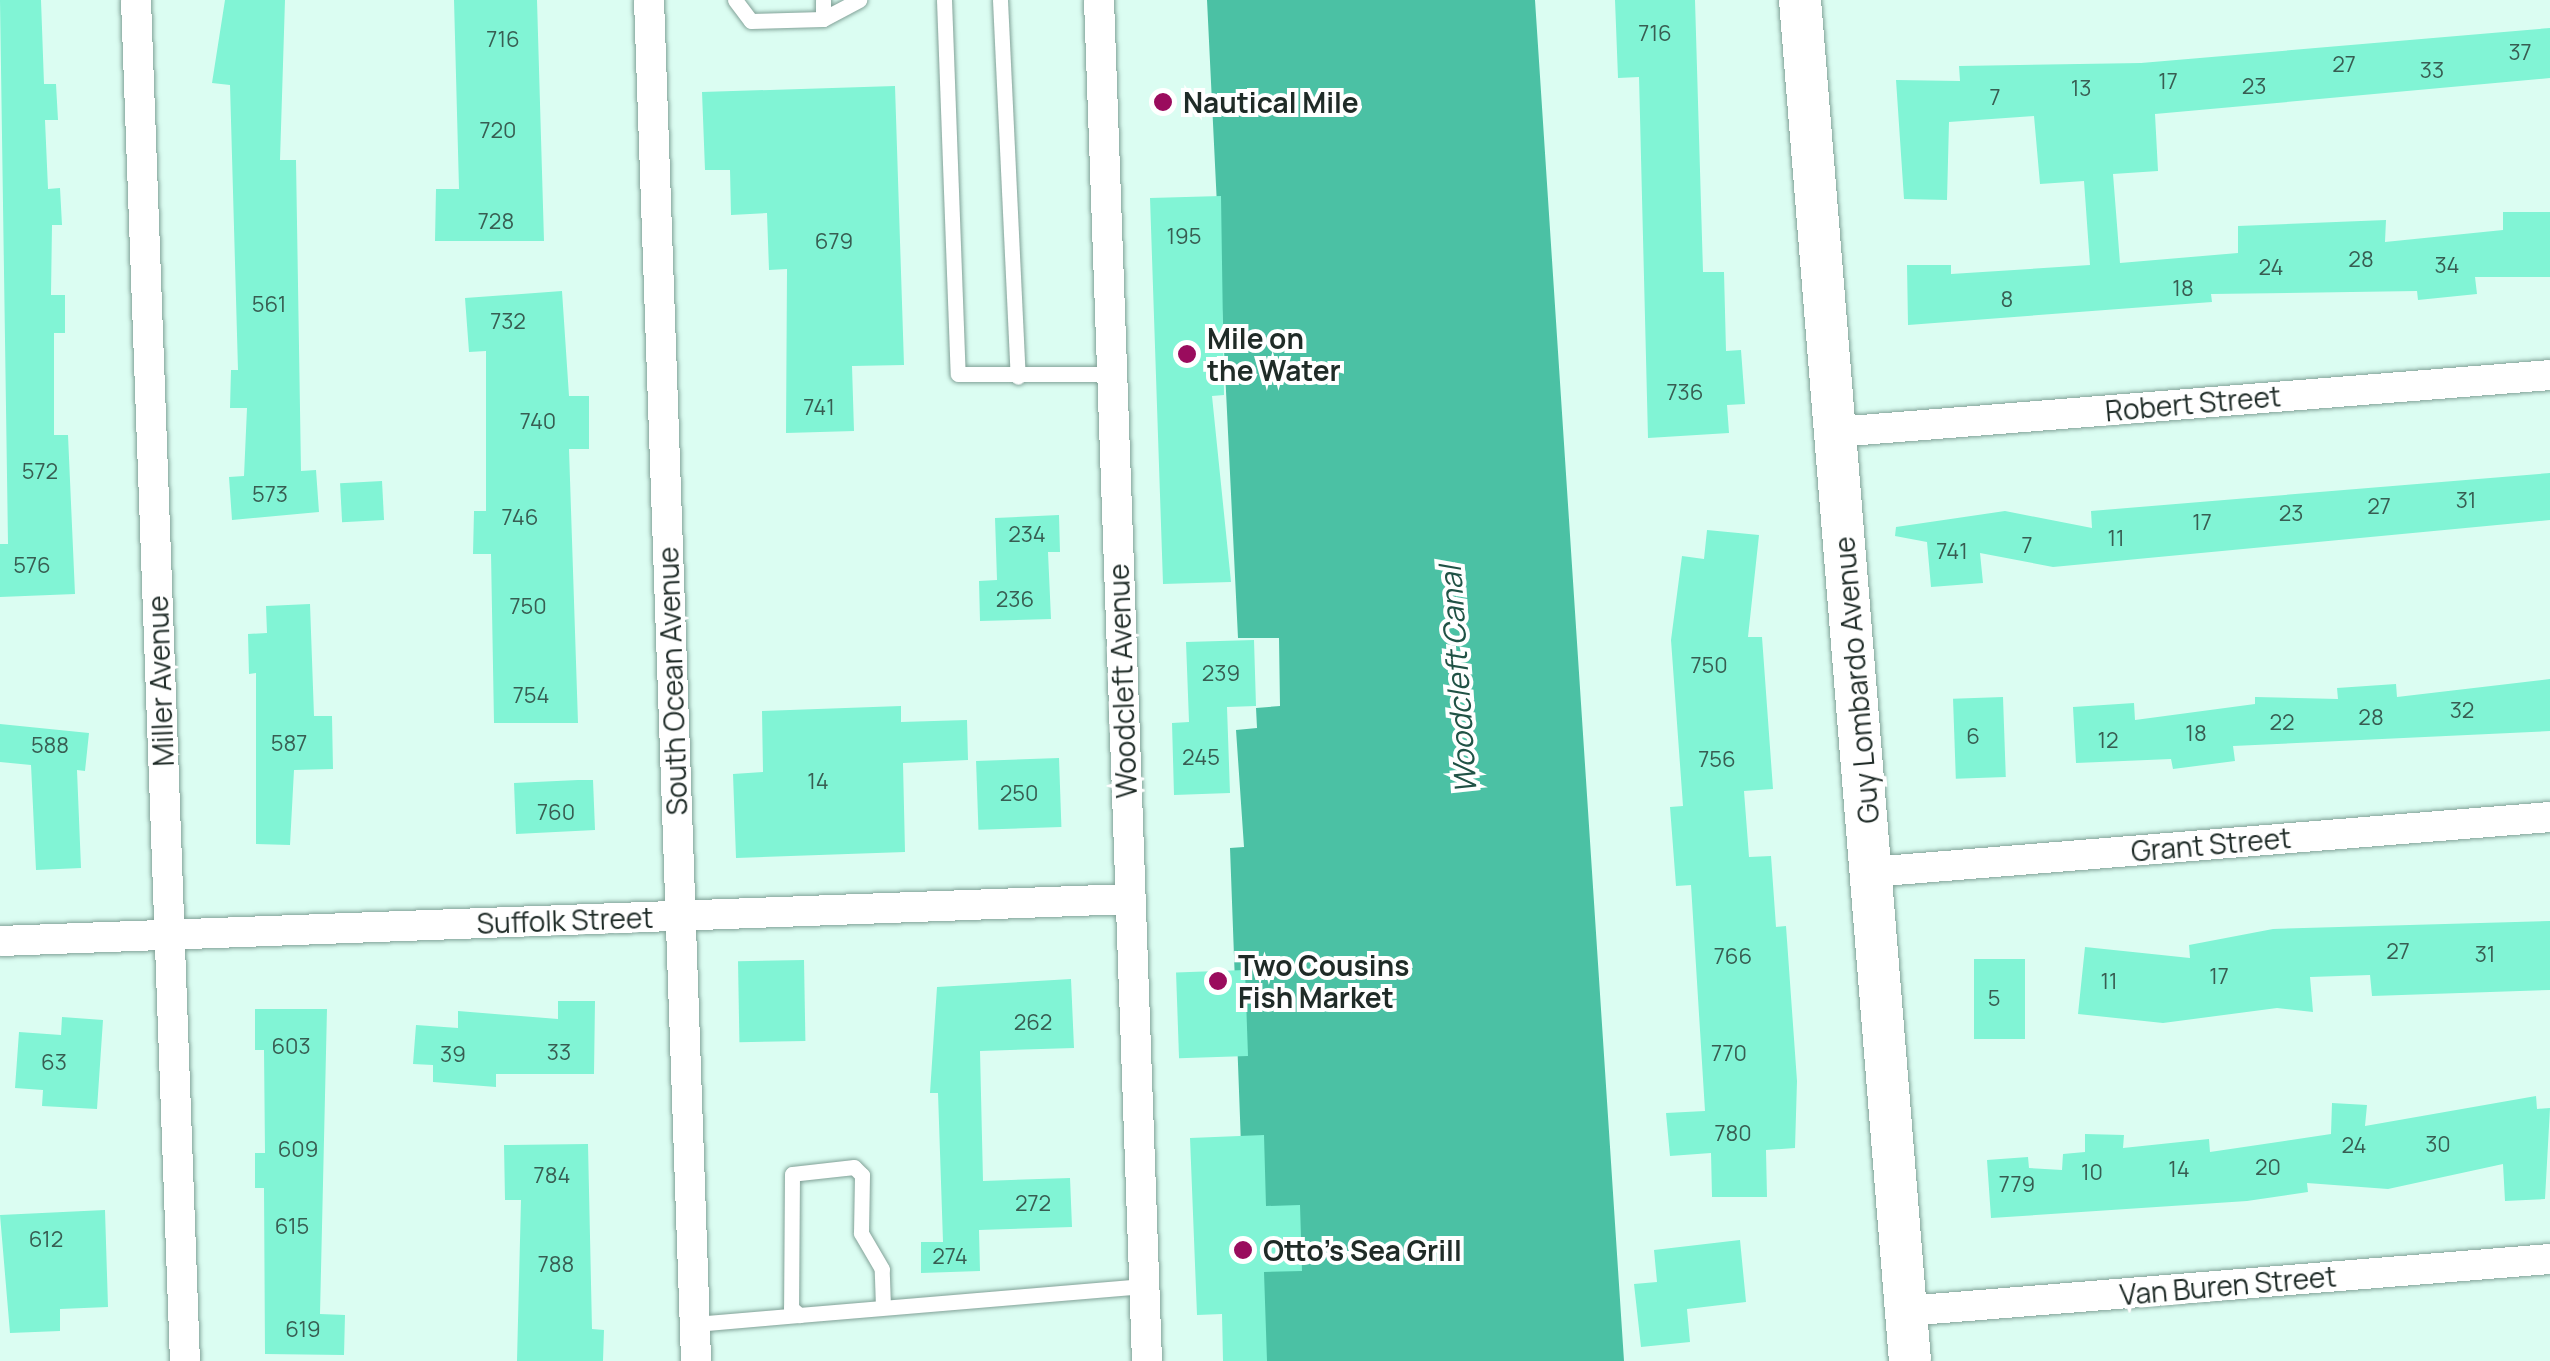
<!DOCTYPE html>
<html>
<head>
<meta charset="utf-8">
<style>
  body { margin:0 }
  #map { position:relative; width:2550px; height:1361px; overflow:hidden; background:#dbfdf2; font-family:Manrope,sans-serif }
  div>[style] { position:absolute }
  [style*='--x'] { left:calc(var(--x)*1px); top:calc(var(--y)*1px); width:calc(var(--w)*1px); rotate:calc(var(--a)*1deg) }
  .water>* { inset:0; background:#4bc1a4 }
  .building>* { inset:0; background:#81f4d5; transform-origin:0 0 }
  .roads { filter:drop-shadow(0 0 2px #81a197) drop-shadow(0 0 2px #81a197) }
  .lane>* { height:15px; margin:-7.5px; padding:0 7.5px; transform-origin:7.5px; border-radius:7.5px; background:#fff }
  .street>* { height:30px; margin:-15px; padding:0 15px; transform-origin:15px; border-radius:15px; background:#fff }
  .secondary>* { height:42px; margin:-21px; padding:0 21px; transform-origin:21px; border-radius:21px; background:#fff }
  .dots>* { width:28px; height:28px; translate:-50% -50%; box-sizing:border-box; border:5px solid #fff; border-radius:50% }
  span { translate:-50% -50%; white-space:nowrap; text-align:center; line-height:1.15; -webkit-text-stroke:8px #fff; paint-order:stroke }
  .number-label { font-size:22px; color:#385d52 }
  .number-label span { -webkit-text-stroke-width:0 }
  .poi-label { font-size:28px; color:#1f2b27; font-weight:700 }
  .left { translate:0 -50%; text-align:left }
  .street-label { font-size:28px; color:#1f2b27 }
  .water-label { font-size:30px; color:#205245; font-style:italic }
</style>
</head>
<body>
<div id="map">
  <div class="water">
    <div style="clip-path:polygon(1207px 0,1535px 0,1624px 1361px,1249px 1361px,1230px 848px,1244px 847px,1236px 730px,1257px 728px,1256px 708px,1280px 706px,1279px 638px,1238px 638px)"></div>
  </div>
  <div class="building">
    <div style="clip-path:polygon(0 0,41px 0,44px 84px,56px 84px,58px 120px,45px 120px,48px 189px,60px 188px,62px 225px,52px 225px,51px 295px,65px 295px,65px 333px,54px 333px,54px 435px,68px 435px,75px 594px,0 597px,0 544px,8px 544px)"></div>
    <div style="clip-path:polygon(225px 0,285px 0,280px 160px,296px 160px,301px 471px,316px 470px,319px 512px,232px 520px,229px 477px,244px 476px,247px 408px,230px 408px,231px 370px,238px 370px,230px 85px,212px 83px)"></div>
    <div style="clip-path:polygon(454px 0,537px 0,544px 241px,435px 241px,436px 189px,459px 189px)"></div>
    <div style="clip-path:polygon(1615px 0,1695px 0,1703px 272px,1724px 272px,1726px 351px,1741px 350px,1745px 404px,1727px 405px,1729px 433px,1648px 438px,1639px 77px,1618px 78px)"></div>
    <div style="clip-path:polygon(2550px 28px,2550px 78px,2155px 114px,2158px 171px,2113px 174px,2120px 263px,2238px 253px,2238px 226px,2386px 220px,2385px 242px,2503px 230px,2503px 212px,2550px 212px,2550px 277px,2475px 277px,2477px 294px,2418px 300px,2417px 291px,2211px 294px,2212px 302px,1908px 325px,1907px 265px,1951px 265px,1951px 274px,2090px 265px,2084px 181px,2040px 184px,2034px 116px,1949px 122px,1947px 200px,1904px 199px,1896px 80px,1960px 81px,1959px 66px,2141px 63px)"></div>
    <div style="clip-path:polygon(895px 86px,904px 365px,852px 366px,854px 431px,786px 433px,787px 269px,769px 270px,767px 213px,731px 215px,730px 170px,705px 170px,702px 92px)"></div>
    <div style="clip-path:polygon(1221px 196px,1224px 395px,1212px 396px,1231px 582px,1163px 584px,1150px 198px)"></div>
    <div style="clip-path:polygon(562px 291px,569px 396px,589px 396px,589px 449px,569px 449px,578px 723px,494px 723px,491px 554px,473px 554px,474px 511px,486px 511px,486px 351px,469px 352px,465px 298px)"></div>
    <div style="clip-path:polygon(2550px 473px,2550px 520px,2053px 567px,1980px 553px,1983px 583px,1931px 587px,1927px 542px,1895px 536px,1896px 527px,2005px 511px,2092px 528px,2091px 511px)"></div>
    <div style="left:382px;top:481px;width:39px;height:42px;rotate:87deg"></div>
    <div style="clip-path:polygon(1059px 515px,1060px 552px,1048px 552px,1051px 619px,980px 621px,979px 581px,997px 580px,995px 518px)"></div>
    <div style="clip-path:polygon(1707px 530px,1759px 535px,1748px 637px,1762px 637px,1773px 789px,1744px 791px,1749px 857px,1771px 856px,1776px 927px,1786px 926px,1797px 1081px,1795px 1148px,1766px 1150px,1767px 1197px,1712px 1197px,1711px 1153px,1670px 1156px,1666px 1113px,1705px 1111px,1691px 885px,1676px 886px,1670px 807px,1683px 806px,1671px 640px,1682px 556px,1704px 559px)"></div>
    <div style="clip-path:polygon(310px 604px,314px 716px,332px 716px,333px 769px,294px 770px,290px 845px,256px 844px,256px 673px,249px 674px,248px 634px,267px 633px,266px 606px)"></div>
    <div style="clip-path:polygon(1254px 640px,1256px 706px,1227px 707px,1230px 793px,1174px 795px,1172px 723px,1189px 722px,1186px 642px)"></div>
    <div style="clip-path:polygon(2550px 679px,2550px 731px,2233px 746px,2235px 761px,2173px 769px,2171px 759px,2076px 763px,2073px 707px,2134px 703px,2135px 720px,2255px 704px,2255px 697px,2338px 699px,2337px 688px,2396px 684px,2397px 697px)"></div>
    <div style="left:2003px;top:697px;width:80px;height:50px;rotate:88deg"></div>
    <div style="clip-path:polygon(901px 706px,901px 722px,967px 720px,968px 760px,903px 763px,905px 852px,736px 858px,733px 774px,763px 772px,762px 711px)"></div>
    <div style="clip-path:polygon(0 724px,89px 733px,85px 771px,77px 770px,81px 868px,36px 870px,31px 765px,0 762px)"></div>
    <div style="left:1059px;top:758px;width:69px;height:83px;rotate:88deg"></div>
    <div style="clip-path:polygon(578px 780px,593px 780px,595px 830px,516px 834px,514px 783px)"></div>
    <div style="clip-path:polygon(2550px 921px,2550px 990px,2372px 996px,2370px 975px,2310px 977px,2313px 1012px,2277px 1008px,2163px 1023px,2078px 1014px,2085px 947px,2190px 958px,2189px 945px,2273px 929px)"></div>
    <div style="left:1974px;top:959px;width:51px;height:80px"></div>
    <div style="left:804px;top:960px;width:81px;height:66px;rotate:89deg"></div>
    <div style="left:1245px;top:970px;width:86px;height:69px;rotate:88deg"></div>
    <div style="clip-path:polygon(1071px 979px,1074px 1048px,980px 1051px,983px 1181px,1070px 1178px,1072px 1227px,979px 1230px,980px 1271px,921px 1273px,921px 1242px,943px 1242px,938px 1093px,930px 1093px,937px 987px)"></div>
    <div style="clip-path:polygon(558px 1001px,595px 1001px,594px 1074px,496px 1074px,496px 1087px,433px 1082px,433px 1065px,413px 1064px,416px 1025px,458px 1028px,458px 1011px,558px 1019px)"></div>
    <div style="clip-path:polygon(255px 1009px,327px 1009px,320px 1314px,345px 1315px,344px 1355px,265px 1354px,264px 1188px,255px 1188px,255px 1153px,265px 1153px,264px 1050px,255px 1050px)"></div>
    <div style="clip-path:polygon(62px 1017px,103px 1020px,97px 1109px,42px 1106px,43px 1090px,15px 1088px,19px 1032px,61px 1035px)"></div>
    <div style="clip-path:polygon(2536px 1096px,2537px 1109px,2550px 1108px,2545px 1199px,2505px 1201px,2503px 1164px,2388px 1189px,2307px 1183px,2308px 1192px,2247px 1201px,1991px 1218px,1987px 1160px,2028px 1157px,2029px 1168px,2062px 1170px,2063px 1154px,2085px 1152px,2085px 1134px,2124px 1135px,2123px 1148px,2209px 1139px,2210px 1152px,2331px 1134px,2332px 1103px,2367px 1105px,2365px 1126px)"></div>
    <div style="clip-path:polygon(1264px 1135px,1266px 1206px,1300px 1205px,1302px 1271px,1264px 1272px,1267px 1361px,1223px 1361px,1222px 1314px,1197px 1315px,1190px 1138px)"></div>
    <div style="clip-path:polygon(588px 1144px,592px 1329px,604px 1330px,603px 1361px,517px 1361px,521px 1200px,505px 1200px,504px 1145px)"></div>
    <div style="clip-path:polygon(105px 1210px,108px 1307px,60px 1309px,60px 1331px,10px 1333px,0 1215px)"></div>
    <div style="clip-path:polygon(1740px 1240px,1746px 1302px,1687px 1309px,1690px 1342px,1641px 1347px,1634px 1284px,1657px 1282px,1654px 1250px)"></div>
  </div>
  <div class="roads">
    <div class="lane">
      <div style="--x:735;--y:0;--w:26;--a:53"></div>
      <div style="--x:751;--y:21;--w:72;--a:-1.6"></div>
      <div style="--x:823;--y:19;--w:19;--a:-90"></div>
      <div style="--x:944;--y:0;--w:374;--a:87.9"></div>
      <div style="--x:958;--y:374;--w:154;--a:0"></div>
      <div style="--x:1000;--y:0;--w:377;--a:87.3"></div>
      <div style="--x:823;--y:19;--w:41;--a:-27.8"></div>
      <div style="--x:883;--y:1307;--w:38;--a:-92"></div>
      <div style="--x:882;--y:1269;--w:42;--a:-120.3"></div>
      <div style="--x:861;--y:1233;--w:58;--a:-89"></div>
      <div style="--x:862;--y:1175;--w:11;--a:-135"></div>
      <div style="--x:854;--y:1167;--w:62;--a:173.6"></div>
      <div style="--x:792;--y:1174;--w:134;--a:90.4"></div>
      <div style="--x:791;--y:1308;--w:11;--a:41"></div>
      <div style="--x:799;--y:1315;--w:346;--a:-4.8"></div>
      <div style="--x:695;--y:1324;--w:104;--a:-4.9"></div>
    </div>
    <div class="street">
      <div style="--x:136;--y:0;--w:1362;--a:87.94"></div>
      <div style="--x:649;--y:0;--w:1362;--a:88.02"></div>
      <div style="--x:1099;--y:0;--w:1362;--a:87.98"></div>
      <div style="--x:1836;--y:432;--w:716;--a:-4.56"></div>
      <div style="--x:1871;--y:872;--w:681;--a:-4.63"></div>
      <div style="--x:0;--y:941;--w:1131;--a:-2.13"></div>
      <div style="--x:1906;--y:1311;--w:646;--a:-4.62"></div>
    </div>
    <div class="secondary">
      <div style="--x:1800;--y:0;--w:1365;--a:85.38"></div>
    </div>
  </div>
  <div class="dots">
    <div style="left:1163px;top:102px;background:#9a0c5d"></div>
    <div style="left:1187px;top:354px;background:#9a0c5d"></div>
    <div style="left:1218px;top:981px;background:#9a0c5d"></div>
    <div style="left:1243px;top:1250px;background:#9a0c5d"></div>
  </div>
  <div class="number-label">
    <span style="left:1655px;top:34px">716</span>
    <span style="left:503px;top:40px">716</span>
    <span style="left:2520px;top:53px">37</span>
    <span style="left:2344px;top:65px">27</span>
    <span style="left:2432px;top:71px">33</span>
    <span style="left:2168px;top:82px">17</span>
    <span style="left:2254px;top:87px">23</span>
    <span style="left:2081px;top:89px">13</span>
    <span style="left:1995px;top:98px">7</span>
    <span style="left:498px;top:131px">720</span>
    <span style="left:496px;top:222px">728</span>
    <span style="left:1184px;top:237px">195</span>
    <span style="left:834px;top:242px">679</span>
    <span style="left:2361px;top:260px">28</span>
    <span style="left:2447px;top:266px">34</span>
    <span style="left:2271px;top:268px">24</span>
    <span style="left:2183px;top:289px">18</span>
    <span style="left:2007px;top:300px">8</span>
    <span style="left:269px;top:305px">561</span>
    <span style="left:508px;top:322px">732</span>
    <span style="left:1685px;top:393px">736</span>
    <span style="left:819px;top:408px">741</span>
    <span style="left:538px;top:422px">740</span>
    <span style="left:40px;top:472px">572</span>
    <span style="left:270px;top:495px">573</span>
    <span style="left:2466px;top:501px">31</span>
    <span style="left:2379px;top:507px">27</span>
    <span style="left:2291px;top:514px">23</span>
    <span style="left:520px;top:518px">746</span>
    <span style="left:2202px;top:523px">17</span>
    <span style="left:1027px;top:535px">234</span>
    <span style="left:2116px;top:539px">11</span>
    <span style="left:2027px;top:546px">7</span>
    <span style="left:1952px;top:552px">741</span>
    <span style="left:32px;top:566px">576</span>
    <span style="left:1015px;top:600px">236</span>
    <span style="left:528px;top:607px">750</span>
    <span style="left:1709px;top:666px">750</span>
    <span style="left:1221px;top:674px">239</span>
    <span style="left:531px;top:696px">754</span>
    <span style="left:2462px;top:711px">32</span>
    <span style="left:2371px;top:718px">28</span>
    <span style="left:2282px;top:723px">22</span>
    <span style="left:2196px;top:734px">18</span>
    <span style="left:1973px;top:737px">6</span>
    <span style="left:2108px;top:741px">12</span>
    <span style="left:289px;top:744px">587</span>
    <span style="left:50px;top:746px">588</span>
    <span style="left:1201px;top:758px">245</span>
    <span style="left:1717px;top:760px">756</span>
    <span style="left:818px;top:782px">14</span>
    <span style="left:1019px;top:794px">250</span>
    <span style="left:556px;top:813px">760</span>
    <span style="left:2398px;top:952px">27</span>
    <span style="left:2485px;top:955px">31</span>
    <span style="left:1733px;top:957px">766</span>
    <span style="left:2219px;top:977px">17</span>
    <span style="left:2109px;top:982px">11</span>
    <span style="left:1994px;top:999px">5</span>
    <span style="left:1033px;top:1023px">262</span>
    <span style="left:291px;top:1047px">603</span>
    <span style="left:559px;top:1053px">33</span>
    <span style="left:1729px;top:1054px">770</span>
    <span style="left:453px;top:1055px">39</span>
    <span style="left:54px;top:1063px">63</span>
    <span style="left:1733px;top:1134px">780</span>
    <span style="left:2438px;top:1145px">30</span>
    <span style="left:2354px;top:1146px">24</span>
    <span style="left:298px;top:1150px">609</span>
    <span style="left:2268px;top:1168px">20</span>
    <span style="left:2179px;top:1170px">14</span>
    <span style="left:2092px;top:1173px">10</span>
    <span style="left:552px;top:1176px">784</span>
    <span style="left:2017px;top:1185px">779</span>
    <span style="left:1033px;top:1204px">272</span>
    <span style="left:292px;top:1227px">615</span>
    <span style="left:46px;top:1240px">612</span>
    <span style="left:950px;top:1257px">274</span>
    <span style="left:556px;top:1265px">788</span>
    <span style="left:303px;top:1330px">619</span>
  </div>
  <div class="poi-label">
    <span class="left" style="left:1183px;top:102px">Nautical Mile</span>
    <span class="left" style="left:1207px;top:354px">Mile on<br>the Water</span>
    <span class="left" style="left:1238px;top:981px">Two Cousins<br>Fish Market</span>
    <span class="left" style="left:1263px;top:1250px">Otto's Sea Grill</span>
  </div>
  <div class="street-label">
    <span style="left:2193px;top:403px;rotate:-5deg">Robert Street</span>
    <span style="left:1856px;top:680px;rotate:-95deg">Guy Lombardo Avenue</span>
    <span style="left:160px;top:681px;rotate:-92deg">Miller Avenue</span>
    <span style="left:672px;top:681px;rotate:-92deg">South Ocean Avenue</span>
    <span style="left:1122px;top:681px;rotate:-92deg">Woodcleft Avenue</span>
    <span style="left:2211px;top:844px;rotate:-5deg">Grant Street</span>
    <span style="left:565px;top:920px;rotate:-2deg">Suffolk Street</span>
    <span style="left:2228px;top:1285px;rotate:-5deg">Van Buren Street</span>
  </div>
  <div class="water-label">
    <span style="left:1458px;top:680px;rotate:-94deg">Woodcleft Canal</span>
  </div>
</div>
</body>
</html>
